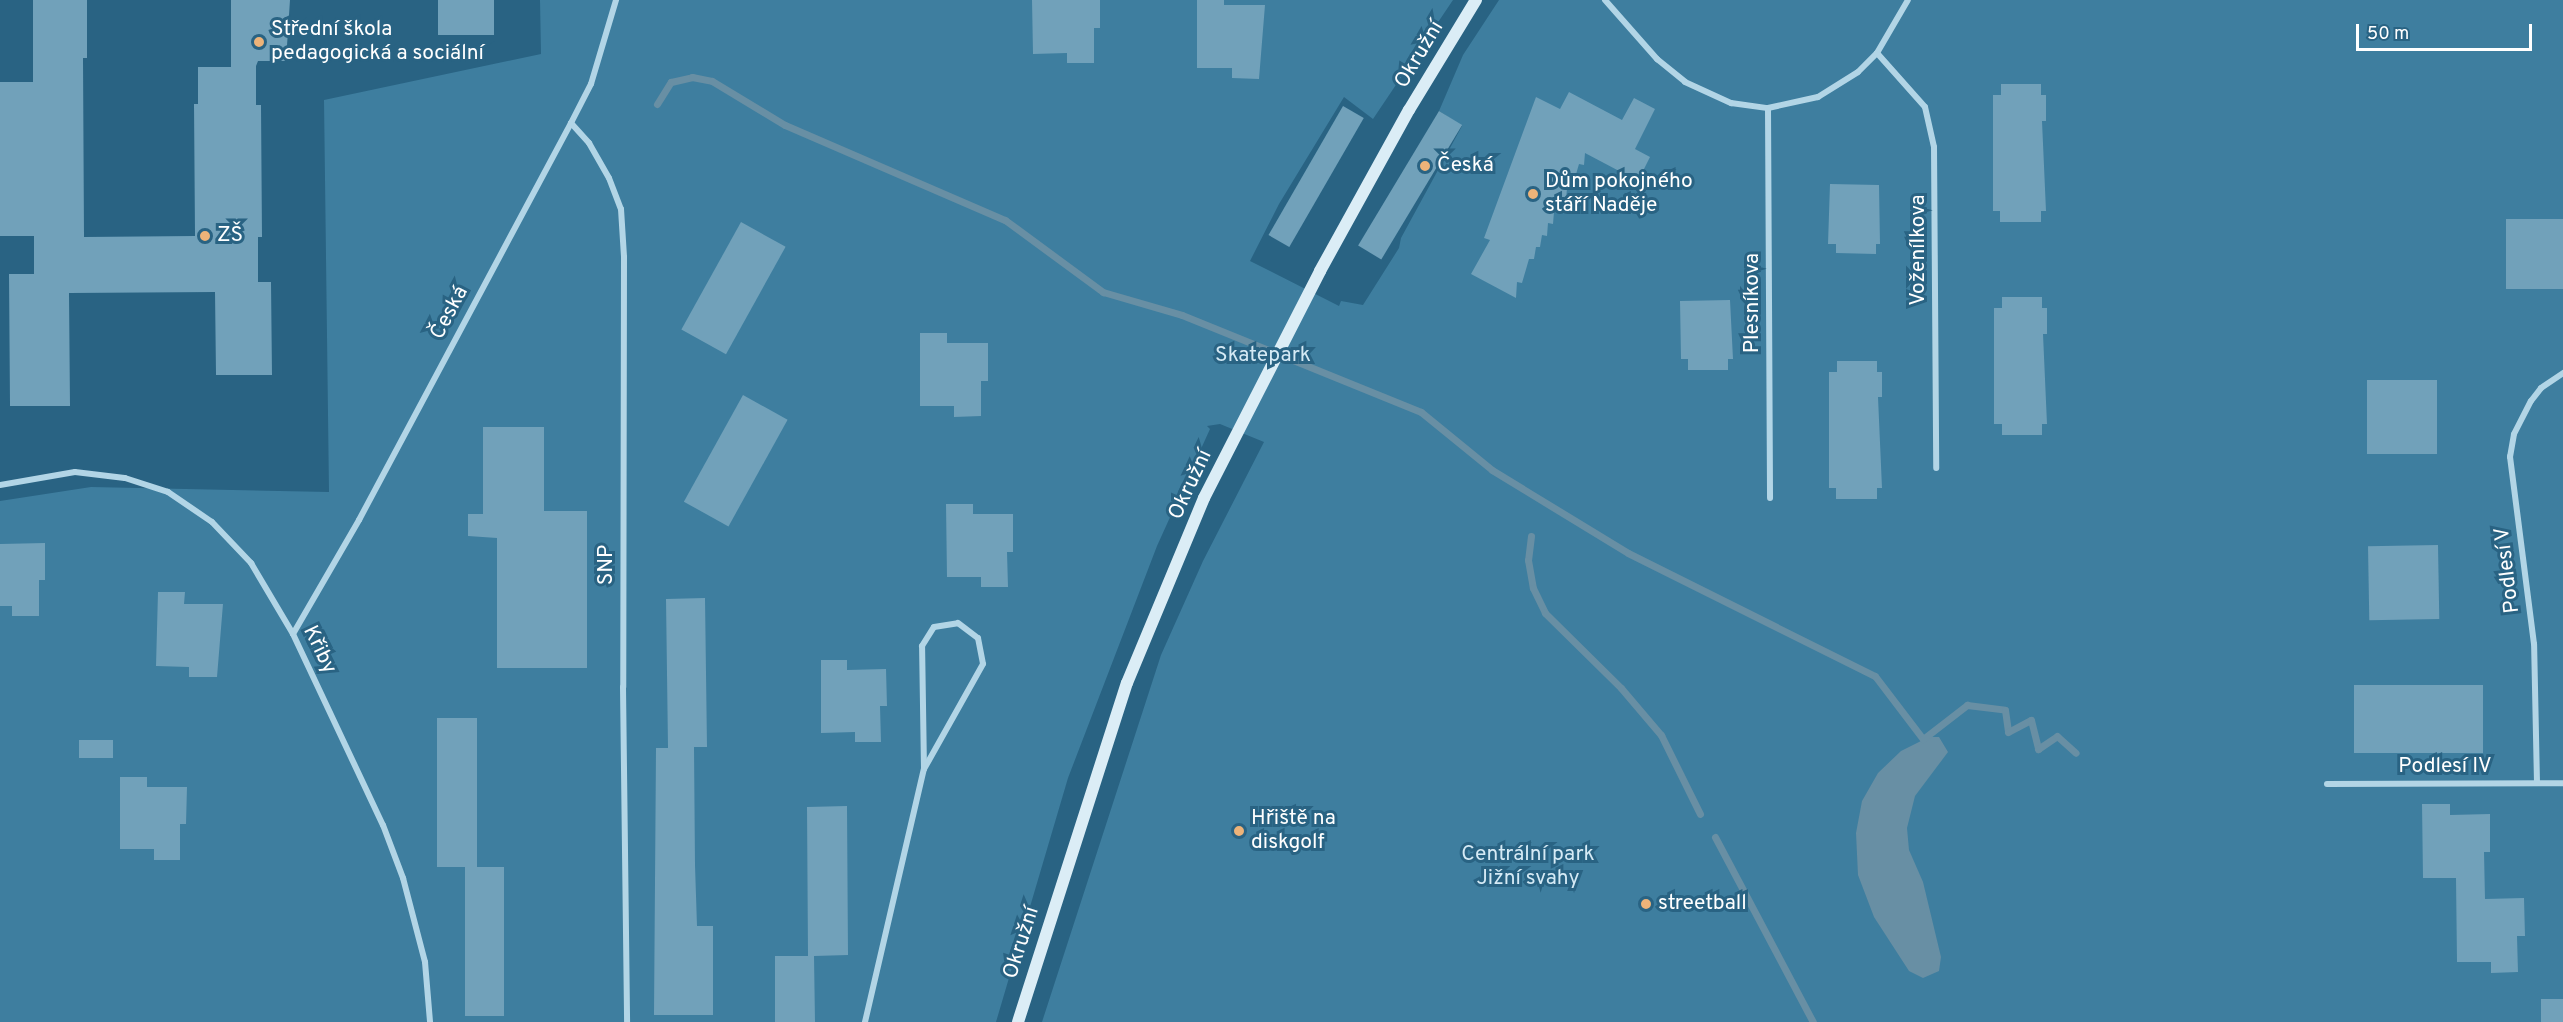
<!DOCTYPE html>
<html>
<head>
<meta charset="utf-8">
<style>
  body { margin:0 }
  #map { position:relative; width:2563px; height:1022px; overflow:hidden; background:#296383; font-family:Overpass,sans-serif }
  div>[style] { position:absolute }
  [style*='--x'] { left:calc(var(--x)*1px); top:calc(var(--y)*1px); width:calc(var(--w)*1px); rotate:calc(var(--a)*1deg) }
  .green>* { inset:0; background:#3e7e9f }
  .water>* { inset:0; background:#688fa4 }
  .stream>* { height:7px; margin:-3.5px; padding:0 3.5px; transform-origin:3.5px; border-radius:3.5px; background:#688fa4 }
  .building>* { inset:0; background:#71a1ba; transform-origin:0 0 }
  .street>* { height:6px; margin:-3px; padding:0 3px; transform-origin:3px; border-radius:3px; background:#b2d5e6 }
  .secondary>* { height:12px; margin:-6px; padding:0 6px; transform-origin:6px; border-radius:6px; background:#dbedf6 }
  .dots>* { width:16px; height:16px; translate:-50% -50%; box-sizing:border-box; border:3px solid #296383; border-radius:50% }
  span { translate:-50% -50%; white-space:nowrap; text-align:center; line-height:1.15; -webkit-text-stroke:6px #296383; paint-order:stroke }
  .poi-label { font-size:21px; color:#fff }
  .left { translate:0 -50%; text-align:left }
  .street-label { font-size:21px; color:#fff }
  .park-label { font-size:21px; color:#d5eaf5 }
  .scale { position:absolute; left:2356px; top:24px; width:176px; height:27px; box-sizing:border-box; border:3px solid #fff; border-top:0; padding-left:8px; font-size:18px; line-height:21px; white-space:nowrap; color:#fff; -webkit-text-stroke:4px #296383; paint-order:stroke }
</style>
</head>
<body>
<div id="map">
  <div class="green">
    <div style="clip-path:polygon(540px 0,1453px 0,1373px 119px,1344px 97px,1279px 204px,1250px 261px,1339px 306px,1341px 301px,1363px 305px,1399px 248px,1401px 238px,1462px 126px,1439px 111px,1463px 55px,1499px 0,2563px 0,2563px 1022px,1042px 1022px,1161px 655px,1203px 561px,1264px 442px,1220px 424px,1207px 426px,1210px 429px,1157px 546px,1068px 778px,996px 1022px,0 1022px,0 501px,91px 487px,329px 492px,324px 100px,541px 54px)"></div>
  </div>
  <div class="water">
    <div style="clip-path:polygon(1929px 737px,1939px 737px,1948px 752px,1915px 796px,1907px 828px,1909px 850px,1923px 882px,1941px 957px,1939px 971px,1923px 978px,1909px 971px,1874px 917px,1858px 875px,1856px 833px,1862px 801px,1878px 773px,1901px 751px)"></div>
  </div>
  <div class="stream">
    <div style="--x:657;--y:104;--w:26;--a:-58"></div>
    <div style="--x:671;--y:82;--w:22;--a:-13"></div>
    <div style="--x:692;--y:77;--w:20;--a:11"></div>
    <div style="--x:712;--y:81;--w:85;--a:31.1"></div>
    <div style="--x:785;--y:125;--w:240;--a:23.4"></div>
    <div style="--x:1005;--y:220;--w:122;--a:36.3"></div>
    <div style="--x:1103;--y:292;--w:82;--a:16.2"></div>
    <div style="--x:1182;--y:315;--w:258;--a:22.1"></div>
    <div style="--x:1421;--y:412;--w:92;--a:39.2"></div>
    <div style="--x:1492;--y:470;--w:159;--a:31.4"></div>
    <div style="--x:1628;--y:553;--w:276;--a:26.5"></div>
    <div style="--x:1875;--y:676;--w:79;--a:52.7"></div>
    <div style="--x:1923;--y:739;--w:56;--a:-37.7"></div>
    <div style="--x:1967;--y:705;--w:38;--a:7"></div>
    <div style="--x:2005;--y:710;--w:22;--a:82"></div>
    <div style="--x:2008;--y:732;--w:26;--a:-28"></div>
    <div style="--x:2031;--y:720;--w:30;--a:76"></div>
    <div style="--x:2038;--y:749;--w:23;--a:-34"></div>
    <div style="--x:2057;--y:736;--w:25;--a:42"></div>
    <div style="--x:1531;--y:536;--w:24;--a:97"></div>
    <div style="--x:1528;--y:560;--w:28;--a:80"></div>
    <div style="--x:1533;--y:588;--w:28;--a:64"></div>
    <div style="--x:1545;--y:613;--w:107;--a:44.6"></div>
    <div style="--x:1621;--y:688;--w:62;--a:49.6"></div>
    <div style="--x:1661;--y:735;--w:88;--a:63.7"></div>
    <div style="--x:1715;--y:837;--w:209;--a:62.1"></div>
  </div>
  <div class="building">
    <div style="clip-path:polygon(33px 0,87px 0,87px 58px,83px 58px,84px 237px,195px 236px,194px 104px,198px 104px,198px 67px,231px 67px,231px 0,290px 0,286px 61px,258px 61px,256px 66px,256px 105px,261px 105px,262px 237px,258px 237px,258px 282px,271px 282px,272px 375px,216px 375px,215px 292px,69px 293px,70px 406px,10px 406px,9px 274px,34px 274px,34px 236px,0 236px,0 82px,33px 82px)"></div>
    <div style="left:438px;top:0;width:56px;height:35px"></div>
    <div style="clip-path:polygon(1032px 0,1100px 0,1100px 28px,1094px 28px,1094px 63px,1067px 63px,1067px 53px,1033px 54px)"></div>
    <div style="clip-path:polygon(1197px 0,1224px 0,1224px 5px,1265px 5px,1259px 79px,1232px 78px,1232px 68px,1197px 68px)"></div>
    <div style="clip-path:polygon(2001px 84px,2041px 84px,2041px 95px,2046px 95px,2046px 121px,2042px 121px,2046px 211px,2041px 211px,2041px 222px,2000px 222px,2000px 211px,1993px 211px,1993px 95px,2001px 95px)"></div>
    <div style="clip-path:polygon(1569px 92px,1622px 120px,1634px 98px,1655px 109px,1635px 149px,1650px 157px,1638px 181px,1585px 153px,1584px 165px,1579px 164px,1572px 188px,1567px 188px,1566px 200px,1561px 200px,1560px 212px,1554px 212px,1553px 224px,1548px 223px,1547px 236px,1542px 235px,1540px 247px,1536px 247px,1534px 259px,1529px 259px,1522px 283px,1517px 282px,1516px 298px,1471px 274px,1490px 240px,1484px 238px,1536px 97px,1560px 109px)"></div>
    <div style="left:1343px;top:106px;width:24px;height:149px;rotate:30deg"></div>
    <div style="left:1439px;top:111px;width:27px;height:157px;rotate:31deg"></div>
    <div style="clip-path:polygon(1830px 184px,1879px 185px,1880px 244px,1876px 244px,1876px 254px,1836px 253px,1836px 244px,1828px 244px)"></div>
    <div style="left:2506px;top:219px;width:57px;height:70px"></div>
    <div style="left:741px;top:222px;width:51px;height:123px;rotate:29deg"></div>
    <div style="clip-path:polygon(2002px 297px,2042px 297px,2042px 308px,2047px 308px,2047px 334px,2043px 334px,2047px 424px,2042px 424px,2042px 435px,2002px 435px,2002px 424px,1994px 424px,1994px 308px,2002px 308px)"></div>
    <div style="clip-path:polygon(1730px 300px,1733px 359px,1728px 359px,1728px 370px,1688px 370px,1688px 359px,1681px 359px,1680px 301px)"></div>
    <div style="clip-path:polygon(920px 333px,947px 333px,947px 343px,988px 343px,988px 381px,981px 381px,981px 416px,954px 417px,954px 406px,920px 406px)"></div>
    <div style="clip-path:polygon(1837px 361px,1877px 361px,1877px 372px,1882px 372px,1882px 397px,1878px 397px,1882px 488px,1877px 488px,1877px 499px,1836px 499px,1836px 488px,1829px 488px,1829px 372px,1837px 372px)"></div>
    <div style="left:2437px;top:380px;width:74px;height:70px;rotate:90deg"></div>
    <div style="left:743px;top:395px;width:51px;height:122px;rotate:29deg"></div>
    <div style="clip-path:polygon(483px 427px,544px 427px,544px 511px,587px 511px,587px 668px,497px 668px,497px 538px,468px 536px,468px 514px,483px 514px)"></div>
    <div style="clip-path:polygon(946px 504px,973px 504px,973px 514px,1013px 514px,1013px 552px,1007px 552px,1008px 587px,981px 587px,981px 577px,947px 577px)"></div>
    <div style="clip-path:polygon(45px 543px,45px 580px,39px 580px,39px 616px,12px 616px,12px 606px,0 606px,0 544px)"></div>
    <div style="left:2438px;top:545px;width:74px;height:70px;rotate:89deg"></div>
    <div style="clip-path:polygon(158px 592px,185px 592px,184px 604px,223px 604px,217px 677px,189px 677px,189px 667px,156px 666px)"></div>
    <div style="clip-path:polygon(705px 598px,707px 747px,694px 747px,695px 865px,697px 926px,713px 926px,713px 1015px,654px 1015px,656px 748px,668px 748px,666px 599px)"></div>
    <div style="clip-path:polygon(821px 660px,847px 660px,847px 670px,886px 669px,887px 706px,880px 706px,881px 742px,855px 742px,855px 732px,821px 733px)"></div>
    <div style="left:2483px;top:685px;width:68px;height:129px;rotate:90deg"></div>
    <div style="left:437px;top:718px;width:40px;height:149px"></div>
    <div style="left:79px;top:740px;width:34px;height:18px"></div>
    <div style="clip-path:polygon(120px 777px,147px 777px,147px 787px,187px 787px,186px 824px,180px 824px,180px 860px,154px 860px,154px 849px,120px 849px)"></div>
    <div style="clip-path:polygon(2422px 804px,2450px 804px,2450px 815px,2490px 814px,2490px 852px,2484px 852px,2485px 899px,2524px 898px,2525px 936px,2517px 936px,2518px 972px,2491px 973px,2491px 962px,2457px 962px,2456px 878px,2423px 878px)"></div>
    <div style="clip-path:polygon(847px 806px,848px 955px,814px 956px,815px 1022px,775px 1022px,775px 956px,808px 956px,807px 807px)"></div>
    <div style="left:465px;top:867px;width:39px;height:149px"></div>
    <div style="left:2563px;top:999px;width:23px;height:22px;rotate:90deg"></div>
  </div>
  <div class="street">
    <div style="--x:1605;--y:0;--w:79;--a:48.6"></div>
    <div style="--x:1657;--y:59;--w:36;--a:39"></div>
    <div style="--x:1685;--y:82;--w:51;--a:24.5"></div>
    <div style="--x:1731;--y:103;--w:37;--a:8"></div>
    <div style="--x:1768;--y:108;--w:51;--a:-12.4"></div>
    <div style="--x:1818;--y:97;--w:47;--a:-32"></div>
    <div style="--x:1858;--y:72;--w:27;--a:-45"></div>
    <div style="--x:1877;--y:53;--w:61;--a:-59.7"></div>
    <div style="--x:1877;--y:53;--w:72;--a:48.4"></div>
    <div style="--x:1925;--y:107;--w:41;--a:77.3"></div>
    <div style="--x:1934;--y:147;--w:321;--a:89.6"></div>
    <div style="--x:1768;--y:108;--w:390;--a:89.7"></div>
    <div style="--x:571;--y:123;--w:27;--a:48"></div>
    <div style="--x:589;--y:143;--w:40;--a:60.3"></div>
    <div style="--x:609;--y:178;--w:33;--a:69"></div>
    <div style="--x:621;--y:209;--w:48;--a:86.4"></div>
    <div style="--x:624;--y:257;--w:430;--a:90.1"></div>
    <div style="--x:623;--y:687;--w:335;--a:89.3"></div>
    <div style="--x:0;--y:485;--w:76;--a:-9.8"></div>
    <div style="--x:75;--y:472;--w:50;--a:6.8"></div>
    <div style="--x:125;--y:478;--w:45;--a:18"></div>
    <div style="--x:168;--y:492;--w:53;--a:34.3"></div>
    <div style="--x:212;--y:522;--w:57;--a:46.4"></div>
    <div style="--x:251;--y:563;--w:82;--a:59.4"></div>
    <div style="--x:293;--y:634;--w:211;--a:64.8"></div>
    <div style="--x:383;--y:825;--w:57;--a:69.3"></div>
    <div style="--x:403;--y:878;--w:87;--a:75.3"></div>
    <div style="--x:425;--y:962;--w:60;--a:85.2"></div>
    <div style="--x:293;--y:634;--w:132;--a:-59.9"></div>
    <div style="--x:359;--y:520;--w:450;--a:-61.9"></div>
    <div style="--x:571;--y:123;--w:44;--a:-62.9"></div>
    <div style="--x:591;--y:84;--w:88;--a:-73.4"></div>
    <div style="--x:2537;--y:783;--w:139;--a:-91.2"></div>
    <div style="--x:2534;--y:644;--w:189;--a:-97.3"></div>
    <div style="--x:2510;--y:457;--w:23;--a:-80"></div>
    <div style="--x:2514;--y:434;--w:37;--a:-63"></div>
    <div style="--x:2531;--y:401;--w:16;--a:-52"></div>
    <div style="--x:2541;--y:388;--w:27;--a:-34"></div>
    <div style="--x:2327;--y:784;--w:236;--a:-0.2"></div>
    <div style="--x:865;--y:1022;--w:260;--a:-76.9"></div>
    <div style="--x:924;--y:769;--w:123;--a:-90.9"></div>
    <div style="--x:922;--y:646;--w:22;--a:-58"></div>
    <div style="--x:934;--y:627;--w:24;--a:-9"></div>
    <div style="--x:958;--y:623;--w:25;--a:37"></div>
    <div style="--x:978;--y:638;--w:26;--a:79"></div>
    <div style="--x:983;--y:664;--w:120;--a:119.3"></div>
  </div>
  <div class="secondary">
    <div style="--x:1018;--y:1022;--w:356;--a:-72.2"></div>
    <div style="--x:1127;--y:683;--w:200;--a:-67.4"></div>
    <div style="--x:1204;--y:498;--w:255;--a:-62.9"></div>
    <div style="--x:1320;--y:271;--w:184;--a:-61.1"></div>
    <div style="--x:1409;--y:110;--w:129;--a:-58.7"></div>
  </div>
  <div class="dots">
    <div style="left:259px;top:42px;background:#edb379"></div>
    <div style="left:1425px;top:166px;background:#edb379"></div>
    <div style="left:1533px;top:194px;background:#edb379"></div>
    <div style="left:205px;top:236px;background:#edb379"></div>
    <div style="left:1239px;top:831px;background:#edb379"></div>
    <div style="left:1646px;top:904px;background:#edb379"></div>
  </div>
  <div class="poi-label">
    <span class="left" style="left:271px;top:42px">Střední škola<br>pedagogická a sociální</span>
    <span class="left" style="left:1437px;top:166px">Česká</span>
    <span class="left" style="left:1545px;top:194px">Dům pokojného<br>stáří Naděje</span>
    <span class="left" style="left:217px;top:236px">ZŠ</span>
    <span class="left" style="left:1251px;top:831px">Hřiště na<br>diskgolf</span>
    <span class="left" style="left:1658px;top:904px">streetball</span>
  </div>
  <div class="street-label">
    <span style="left:1420px;top:55px;rotate:-59deg">Okružní</span>
    <span style="left:1919px;top:250px;rotate:-90deg">Voženílkova</span>
    <span style="left:1753px;top:303px;rotate:-90deg">Plesníkova</span>
    <span style="left:450px;top:313px;rotate:-62deg">Česká</span>
    <span style="left:1191px;top:485px;rotate:-65deg">Okružní</span>
    <span style="left:607px;top:565px;rotate:-90deg">SNP</span>
    <span style="left:2508px;top:570px;rotate:-97deg">Podlesí V</span>
    <span style="left:319px;top:650px;rotate:64deg">Křiby</span>
    <span style="left:2445px;top:767px">Podlesí IV</span>
    <span style="left:1022px;top:943px;rotate:-72deg">Okružní</span>
  </div>
  <div class="park-label">
    <span style="left:1263px;top:356px">Skatepark</span>
    <span style="left:1528px;top:867px">Centrální park<br>Jižní svahy</span>
  </div>
  <div class="scale">50 m</div>
</div>
</body>
</html>
